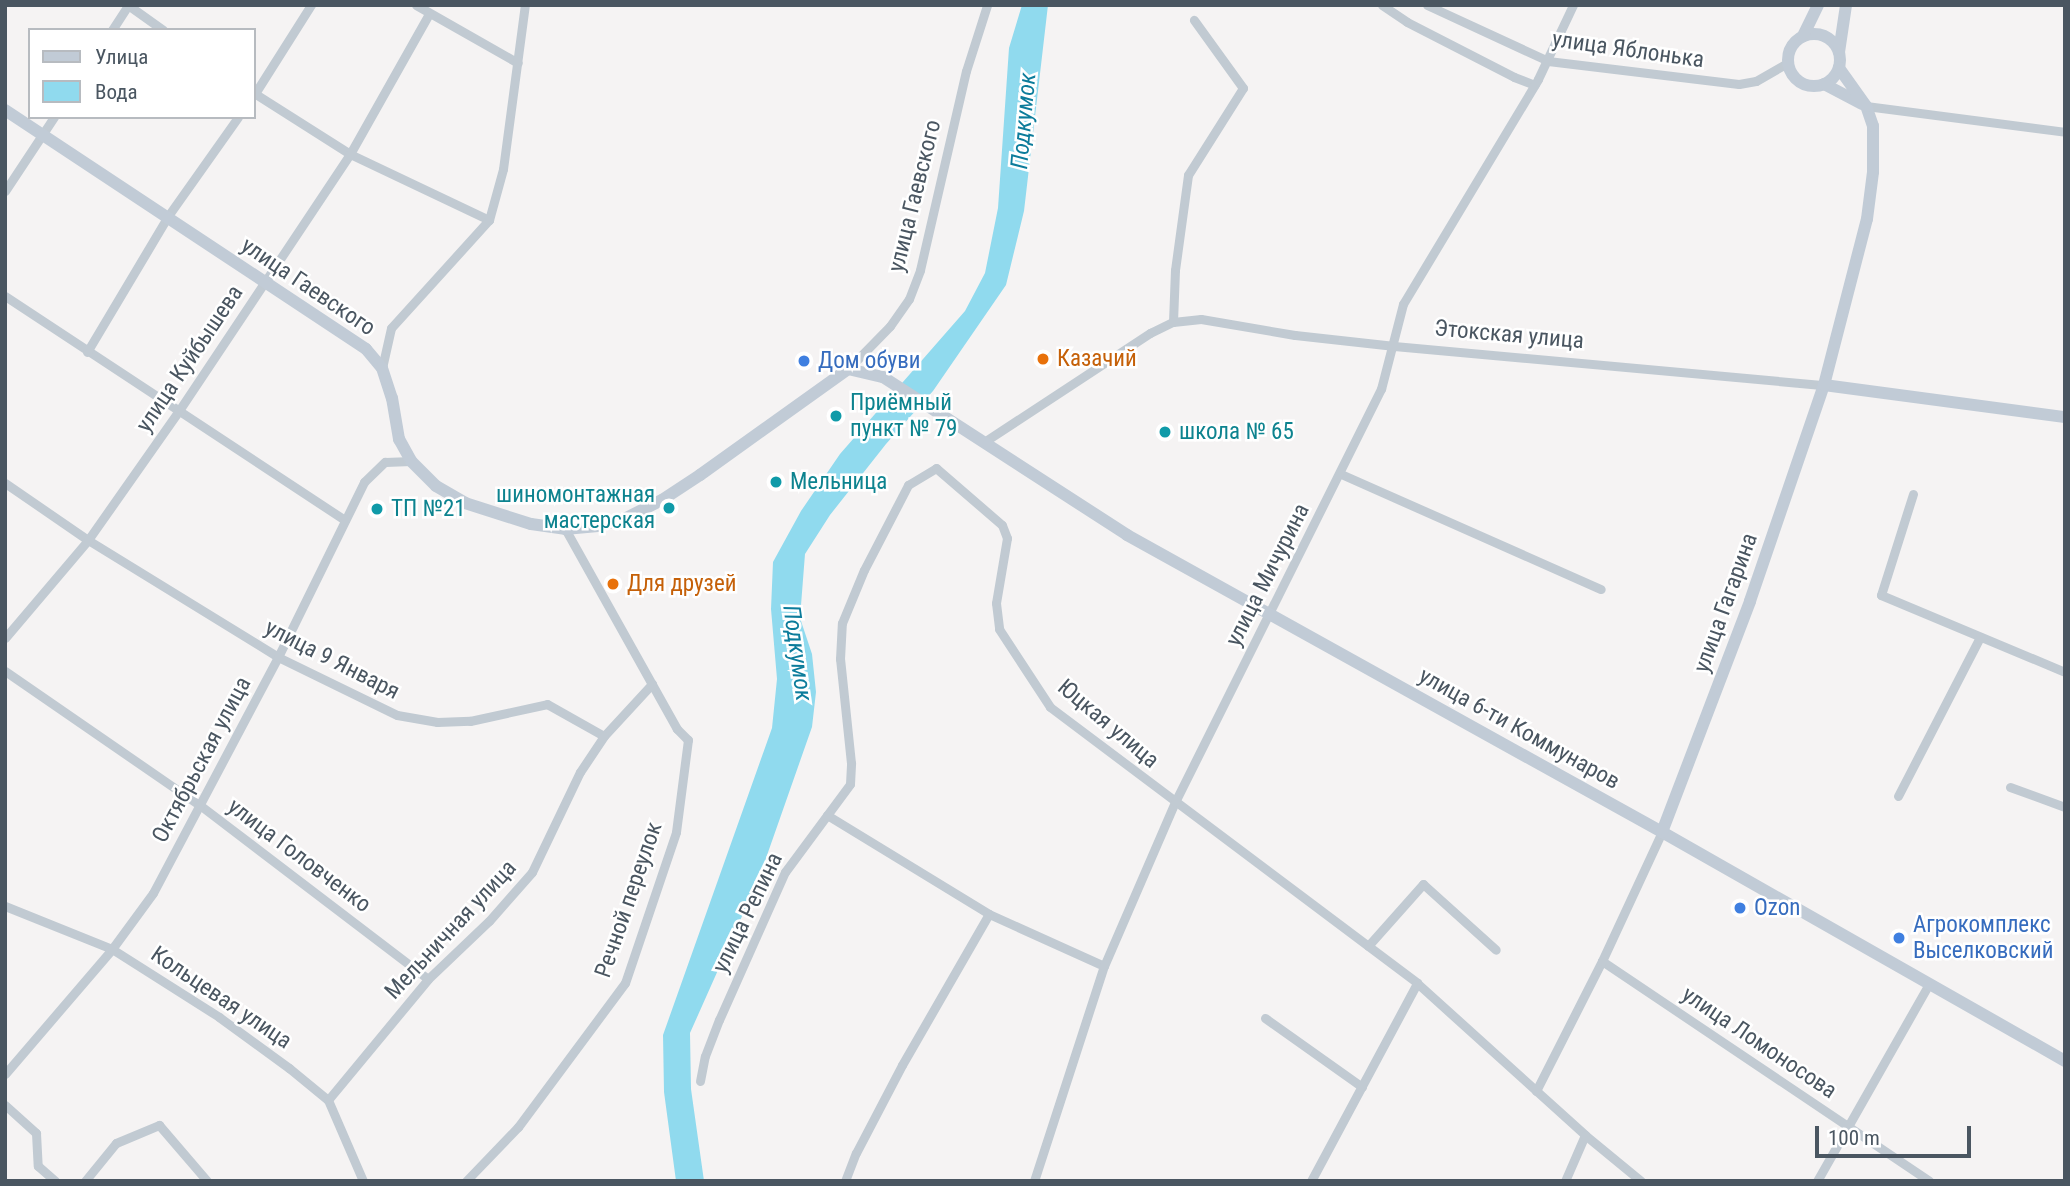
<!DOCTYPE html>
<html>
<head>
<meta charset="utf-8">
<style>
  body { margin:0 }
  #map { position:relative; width:2070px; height:1186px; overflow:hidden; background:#f5f3f3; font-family:"Roboto Condensed",sans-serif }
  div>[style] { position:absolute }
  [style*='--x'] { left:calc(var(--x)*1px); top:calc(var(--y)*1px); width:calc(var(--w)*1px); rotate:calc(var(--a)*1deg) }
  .water>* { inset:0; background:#90daee }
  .street>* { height:9px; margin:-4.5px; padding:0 4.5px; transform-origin:4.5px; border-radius:4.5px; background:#c1cad2 }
  .secondary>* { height:12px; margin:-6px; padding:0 6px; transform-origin:6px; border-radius:6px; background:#c1cbd6 }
  .secondary>.ring { margin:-6px; padding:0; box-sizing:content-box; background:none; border:12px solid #c1cbd6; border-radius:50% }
  .dots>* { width:19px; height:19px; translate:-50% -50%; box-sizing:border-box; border:4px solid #fff; border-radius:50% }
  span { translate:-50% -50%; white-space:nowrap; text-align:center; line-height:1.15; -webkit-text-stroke:5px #fff; paint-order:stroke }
  .street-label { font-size:23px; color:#4a5661 }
  .food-label { font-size:23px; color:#c56008 }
  .left { translate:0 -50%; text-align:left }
  .shop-label { font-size:23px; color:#366cbe }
  .culture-label { font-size:23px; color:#0d838f }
  .right { translate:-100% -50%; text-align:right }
  .water-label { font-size:24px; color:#0c7c9b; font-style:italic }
  .frame { position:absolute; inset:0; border:7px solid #4a5661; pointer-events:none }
  .legend { position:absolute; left:28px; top:28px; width:228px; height:91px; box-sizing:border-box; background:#fff; border:2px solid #b7bbc0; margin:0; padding:9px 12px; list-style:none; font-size:21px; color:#4a5661 }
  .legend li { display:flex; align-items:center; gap:14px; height:35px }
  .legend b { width:35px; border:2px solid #b7bbc0 }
  .scale { position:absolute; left:1815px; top:1126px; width:156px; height:32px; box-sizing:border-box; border:4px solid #4a5661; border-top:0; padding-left:9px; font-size:21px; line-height:24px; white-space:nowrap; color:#4a5661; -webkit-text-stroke:5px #fff; paint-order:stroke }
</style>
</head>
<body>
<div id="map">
  <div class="water">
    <div style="clip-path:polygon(1022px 5px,1048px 5px,1024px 211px,1006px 285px,933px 391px,886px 444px,830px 515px,805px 554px,800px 618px,812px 654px,816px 692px,812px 727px,759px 878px,690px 1033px,691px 1089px,704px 1181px,676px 1181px,664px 1092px,663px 1035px,772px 728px,777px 679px,771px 609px,773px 562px,801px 511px,840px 454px,965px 311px,985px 273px,998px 208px,1009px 48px)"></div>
  </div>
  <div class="street">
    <div style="--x:128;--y:5;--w:43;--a:35.5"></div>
    <div style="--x:416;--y:5;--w:117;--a:29.6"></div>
    <div style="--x:1382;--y:5;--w:30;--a:34"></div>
    <div style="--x:1407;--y:22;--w:120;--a:27.2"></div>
    <div style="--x:1514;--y:77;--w:22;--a:21"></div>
    <div style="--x:1427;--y:5;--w:133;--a:24.8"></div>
    <div style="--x:1548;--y:61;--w:192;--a:6.9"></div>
    <div style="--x:1739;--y:84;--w:17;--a:-10"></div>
    <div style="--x:1756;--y:81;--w:36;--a:-30"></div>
    <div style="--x:112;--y:30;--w:30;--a:-57"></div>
    <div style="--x:254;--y:93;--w:114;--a:32.4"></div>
    <div style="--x:350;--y:154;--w:154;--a:25.4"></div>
    <div style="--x:254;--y:95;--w:107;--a:-57.7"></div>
    <div style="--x:1866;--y:106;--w:201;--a:7.4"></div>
    <div style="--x:5;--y:191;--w:89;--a:-56.5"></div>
    <div style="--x:5;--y:296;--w:407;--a:33.4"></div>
    <div style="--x:1173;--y:322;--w:52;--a:-87.8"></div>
    <div style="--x:1175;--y:270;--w:96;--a:-82.2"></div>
    <div style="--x:1188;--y:175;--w:103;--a:-57.7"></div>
    <div style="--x:1243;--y:88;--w:84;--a:-125.8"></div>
    <div style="--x:87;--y:352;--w:158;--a:-59.2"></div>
    <div style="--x:168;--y:216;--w:121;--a:-54.7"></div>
    <div style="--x:382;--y:368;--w:41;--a:-77.3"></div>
    <div style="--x:391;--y:328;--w:146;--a:-47.8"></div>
    <div style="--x:489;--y:220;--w:53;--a:-74.6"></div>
    <div style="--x:503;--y:169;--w:165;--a:-82.4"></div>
    <div style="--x:848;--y:369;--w:60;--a:-45.7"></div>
    <div style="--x:890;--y:326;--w:33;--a:-55"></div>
    <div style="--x:909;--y:299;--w:31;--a:-69"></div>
    <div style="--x:920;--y:270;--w:204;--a:-77"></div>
    <div style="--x:966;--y:71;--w:69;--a:-72.3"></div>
    <div style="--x:984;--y:442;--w:199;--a:-33.3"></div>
    <div style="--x:1150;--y:333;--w:25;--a:-26"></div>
    <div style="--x:1173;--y:322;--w:28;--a:-6"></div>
    <div style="--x:1201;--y:319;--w:95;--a:9.7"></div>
    <div style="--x:1295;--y:335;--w:100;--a:6.3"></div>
    <div style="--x:1394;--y:346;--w:432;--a:5.2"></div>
    <div style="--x:1341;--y:474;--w:284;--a:23.9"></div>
    <div style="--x:5;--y:483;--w:101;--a:34.5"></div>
    <div style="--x:88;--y:540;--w:223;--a:31.6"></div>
    <div style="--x:278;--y:657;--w:132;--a:26"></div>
    <div style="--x:397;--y:715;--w:41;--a:9.9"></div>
    <div style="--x:437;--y:722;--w:33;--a:-2"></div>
    <div style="--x:470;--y:721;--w:79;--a:-12.4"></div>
    <div style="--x:547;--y:704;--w:65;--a:29.3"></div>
    <div style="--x:604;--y:736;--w:71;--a:-47.3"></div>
    <div style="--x:1913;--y:494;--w:106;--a:107.6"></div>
    <div style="--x:1881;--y:595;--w:199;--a:22.7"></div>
    <div style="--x:5;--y:638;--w:128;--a:-49.7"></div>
    <div style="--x:88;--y:540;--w:156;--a:-54.9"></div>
    <div style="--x:178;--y:412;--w:310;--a:-56.3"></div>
    <div style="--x:350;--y:154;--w:161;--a:-60.6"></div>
    <div style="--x:5;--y:671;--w:238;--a:34.6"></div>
    <div style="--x:201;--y:806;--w:285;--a:37.3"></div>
    <div style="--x:2010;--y:787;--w:59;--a:20"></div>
    <div style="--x:1898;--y:796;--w:179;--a:-62.7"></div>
    <div style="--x:827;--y:815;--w:190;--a:31.4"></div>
    <div style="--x:989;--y:914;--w:126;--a:24.3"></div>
    <div style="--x:5;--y:906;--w:115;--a:21.9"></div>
    <div style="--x:112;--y:949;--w:127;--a:32.4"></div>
    <div style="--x:219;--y:1017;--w:87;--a:36.1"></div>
    <div style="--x:289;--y:1068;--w:50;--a:39.4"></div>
    <div style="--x:328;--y:1100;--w:88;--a:66.6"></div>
    <div style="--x:1368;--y:946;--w:83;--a:-48.4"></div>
    <div style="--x:1423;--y:884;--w:98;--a:42.1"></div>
    <div style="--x:1602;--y:961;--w:394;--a:33.9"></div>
    <div style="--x:1265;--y:1018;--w:119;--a:35.4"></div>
    <div style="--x:5;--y:1074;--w:165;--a:-49.4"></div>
    <div style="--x:112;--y:949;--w:69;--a:-53.8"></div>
    <div style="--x:153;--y:893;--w:267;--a:-62.1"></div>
    <div style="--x:278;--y:657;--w:195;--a:-63.8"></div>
    <div style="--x:364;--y:482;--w:29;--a:-44"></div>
    <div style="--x:385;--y:462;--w:26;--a:-2"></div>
    <div style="--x:700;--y:1081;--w:25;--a:-79"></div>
    <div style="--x:705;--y:1056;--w:39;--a:-69"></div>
    <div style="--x:719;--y:1020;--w:162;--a:-66"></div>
    <div style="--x:785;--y:872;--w:109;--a:-53.5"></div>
    <div style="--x:850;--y:784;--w:21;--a:-87"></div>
    <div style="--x:851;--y:763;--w:105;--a:-96"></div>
    <div style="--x:840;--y:659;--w:36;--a:-87"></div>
    <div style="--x:842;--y:623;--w:57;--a:-67.5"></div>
    <div style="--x:864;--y:570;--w:96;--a:-62.6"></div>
    <div style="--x:908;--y:485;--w:33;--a:-31"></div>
    <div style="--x:936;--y:468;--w:87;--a:40.8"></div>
    <div style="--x:1002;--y:525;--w:14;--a:69"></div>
    <div style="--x:1007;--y:538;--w:66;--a:99.6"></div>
    <div style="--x:996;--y:603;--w:26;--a:83"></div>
    <div style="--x:999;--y:629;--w:93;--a:56.8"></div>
    <div style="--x:1050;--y:707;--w:459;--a:36.9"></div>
    <div style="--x:1417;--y:983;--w:227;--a:42.1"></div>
    <div style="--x:1585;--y:1135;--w:72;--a:39.4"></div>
    <div style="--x:1536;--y:1091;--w:146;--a:-63.1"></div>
    <div style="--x:1602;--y:961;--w:142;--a:-65.1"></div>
    <div style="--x:328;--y:1100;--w:157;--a:-50.4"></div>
    <div style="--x:428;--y:979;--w:84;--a:-43.6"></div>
    <div style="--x:489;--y:921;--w:65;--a:-48.7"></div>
    <div style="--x:532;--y:872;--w:111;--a:-64.4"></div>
    <div style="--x:580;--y:772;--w:43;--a:-56.3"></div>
    <div style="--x:5;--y:1105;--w:42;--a:42.1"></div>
    <div style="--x:36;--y:1133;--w:33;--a:87"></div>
    <div style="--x:38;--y:1166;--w:23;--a:41"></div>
    <div style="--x:85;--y:1181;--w:49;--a:-50.8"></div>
    <div style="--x:116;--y:1143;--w:47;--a:-22.7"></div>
    <div style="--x:159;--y:1125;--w:74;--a:49.4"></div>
    <div style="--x:466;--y:1181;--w:75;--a:-46.1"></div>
    <div style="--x:518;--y:1127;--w:179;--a:-53.4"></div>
    <div style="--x:625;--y:983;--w:159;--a:-71.3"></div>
    <div style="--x:676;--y:832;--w:93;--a:-82.6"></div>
    <div style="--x:688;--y:740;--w:16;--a:-135"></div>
    <div style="--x:677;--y:729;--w:229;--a:-119.2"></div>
    <div style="--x:845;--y:1181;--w:30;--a:-69"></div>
    <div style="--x:856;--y:1153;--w:99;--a:-62.4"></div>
    <div style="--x:902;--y:1065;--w:174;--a:-60.1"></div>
    <div style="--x:1034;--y:1181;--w:226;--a:-72"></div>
    <div style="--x:1104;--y:966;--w:179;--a:-66.6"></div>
    <div style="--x:1175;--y:802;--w:462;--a:-63.5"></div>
    <div style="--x:1381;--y:389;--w:88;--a:-75.5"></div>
    <div style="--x:1403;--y:304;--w:262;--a:-59"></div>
    <div style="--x:1538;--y:79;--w:82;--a:-64.7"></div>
    <div style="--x:1311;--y:1181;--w:225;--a:-61.8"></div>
    <div style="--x:1565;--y:1181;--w:50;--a:-66.5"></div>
    <div style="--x:1817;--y:1181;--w:227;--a:-60.4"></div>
  </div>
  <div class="secondary">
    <div class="ring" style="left:1788px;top:34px;width:40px;height:40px"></div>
    <div style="--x:1803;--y:36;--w:34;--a:-64"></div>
    <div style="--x:1839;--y:52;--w:48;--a:-81.5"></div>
    <div style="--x:1824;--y:84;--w:43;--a:27.8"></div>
    <div style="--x:5;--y:110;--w:433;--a:33.5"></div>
    <div style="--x:366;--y:349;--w:25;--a:50"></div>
    <div style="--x:382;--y:368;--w:32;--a:72"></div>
    <div style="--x:392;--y:398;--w:42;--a:80.3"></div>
    <div style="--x:399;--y:439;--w:25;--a:61"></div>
    <div style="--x:411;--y:461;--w:35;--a:45"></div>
    <div style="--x:436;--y:486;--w:34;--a:30"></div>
    <div style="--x:465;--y:503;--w:69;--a:17.7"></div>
    <div style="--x:531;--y:524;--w:34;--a:8"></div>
    <div style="--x:565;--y:529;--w:33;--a:-5"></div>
    <div style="--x:598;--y:526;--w:27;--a:-15"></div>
    <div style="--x:624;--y:519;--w:42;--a:-26.6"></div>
    <div style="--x:662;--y:500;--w:45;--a:-33.3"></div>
    <div style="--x:700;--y:475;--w:182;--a:-35.6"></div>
    <div style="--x:848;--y:369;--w:36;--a:13"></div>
    <div style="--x:883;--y:377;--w:291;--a:32.9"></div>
    <div style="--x:1127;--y:535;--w:612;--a:29.04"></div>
    <div style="--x:1662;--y:832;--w:464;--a:29.6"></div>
    <div style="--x:1824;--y:385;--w:243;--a:7.6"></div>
    <div style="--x:1662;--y:832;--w:247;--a:-69.1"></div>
    <div style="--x:1750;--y:601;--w:228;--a:-71.1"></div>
    <div style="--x:1824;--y:385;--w:171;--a:-75.5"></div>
    <div style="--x:1867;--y:219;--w:47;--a:-82.7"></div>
    <div style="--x:1873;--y:172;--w:46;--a:-90"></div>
    <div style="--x:1873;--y:126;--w:21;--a:-109"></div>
    <div style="--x:1866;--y:106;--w:47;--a:-125.4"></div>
  </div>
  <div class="dots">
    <div style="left:1043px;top:359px;background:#e8710a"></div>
    <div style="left:804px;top:361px;background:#3f7fe0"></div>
    <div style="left:836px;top:416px;background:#0f9aa8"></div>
    <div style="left:1165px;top:432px;background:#0f9aa8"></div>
    <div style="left:776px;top:482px;background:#0f9aa8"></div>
    <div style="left:669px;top:508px;background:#0f9aa8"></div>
    <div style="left:377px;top:509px;background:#0f9aa8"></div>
    <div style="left:613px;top:584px;background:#e8710a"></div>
    <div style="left:1740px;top:908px;background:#3f7fe0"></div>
    <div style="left:1899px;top:938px;background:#3f7fe0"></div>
  </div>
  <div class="street-label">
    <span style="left:1628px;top:50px;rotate:8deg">улица Яблонька</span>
    <span style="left:915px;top:196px;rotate:-76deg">улица Гаевского</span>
    <span style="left:308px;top:287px;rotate:34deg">улица Гаевского</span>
    <span style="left:1509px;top:335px;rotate:5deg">Этокская улица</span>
    <span style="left:190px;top:359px;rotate:-56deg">улица Куйбышева</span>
    <span style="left:1268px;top:575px;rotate:-63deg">улица Мичурина</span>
    <span style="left:1726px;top:603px;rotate:-70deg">улица Гагарина</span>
    <span style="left:332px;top:660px;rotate:27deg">улица 9 Января</span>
    <span style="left:1108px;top:724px;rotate:40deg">Юцкая улица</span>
    <span style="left:1519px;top:729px;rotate:29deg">улица 6-ти Коммунаров</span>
    <span style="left:202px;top:760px;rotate:-62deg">Октябрьская улица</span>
    <span style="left:299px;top:856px;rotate:37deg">улица Головченко</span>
    <span style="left:629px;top:900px;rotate:-71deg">Речной переулок</span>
    <span style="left:748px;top:913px;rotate:-64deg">улица Репина</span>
    <span style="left:451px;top:930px;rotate:-47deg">Мельничная улица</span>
    <span style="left:221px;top:998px;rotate:34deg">Кольцевая улица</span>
    <span style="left:1759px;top:1043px;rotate:34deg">улица Ломоносова</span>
  </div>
  <div class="food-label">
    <span class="left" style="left:1057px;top:359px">Казачий</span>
    <span class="left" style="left:627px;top:584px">Для друзей</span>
  </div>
  <div class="shop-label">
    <span class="left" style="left:818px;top:361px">Дом обуви</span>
    <span class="left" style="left:1754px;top:908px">Ozon</span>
    <span class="left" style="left:1913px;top:938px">Агрокомплекс<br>Выселковский</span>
  </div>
  <div class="culture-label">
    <span class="left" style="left:850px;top:416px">Приёмный<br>пункт № 79</span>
    <span class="left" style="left:1179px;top:432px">школа № 65</span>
    <span class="left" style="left:790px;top:482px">Мельница</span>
    <span class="right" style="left:655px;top:508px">шиномонтажная<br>мастерская</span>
    <span class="left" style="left:391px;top:509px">ТП №21</span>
  </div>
  <div class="water-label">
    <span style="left:1024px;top:121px;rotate:-85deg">Подкумок</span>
    <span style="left:797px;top:653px;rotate:82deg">Подкумок</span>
  </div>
  <div class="frame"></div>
  <ul class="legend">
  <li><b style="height:9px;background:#c1cbd6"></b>Улица</li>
  <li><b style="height:19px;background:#90daee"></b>Вода</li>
  </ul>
  <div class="scale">100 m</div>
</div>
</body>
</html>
